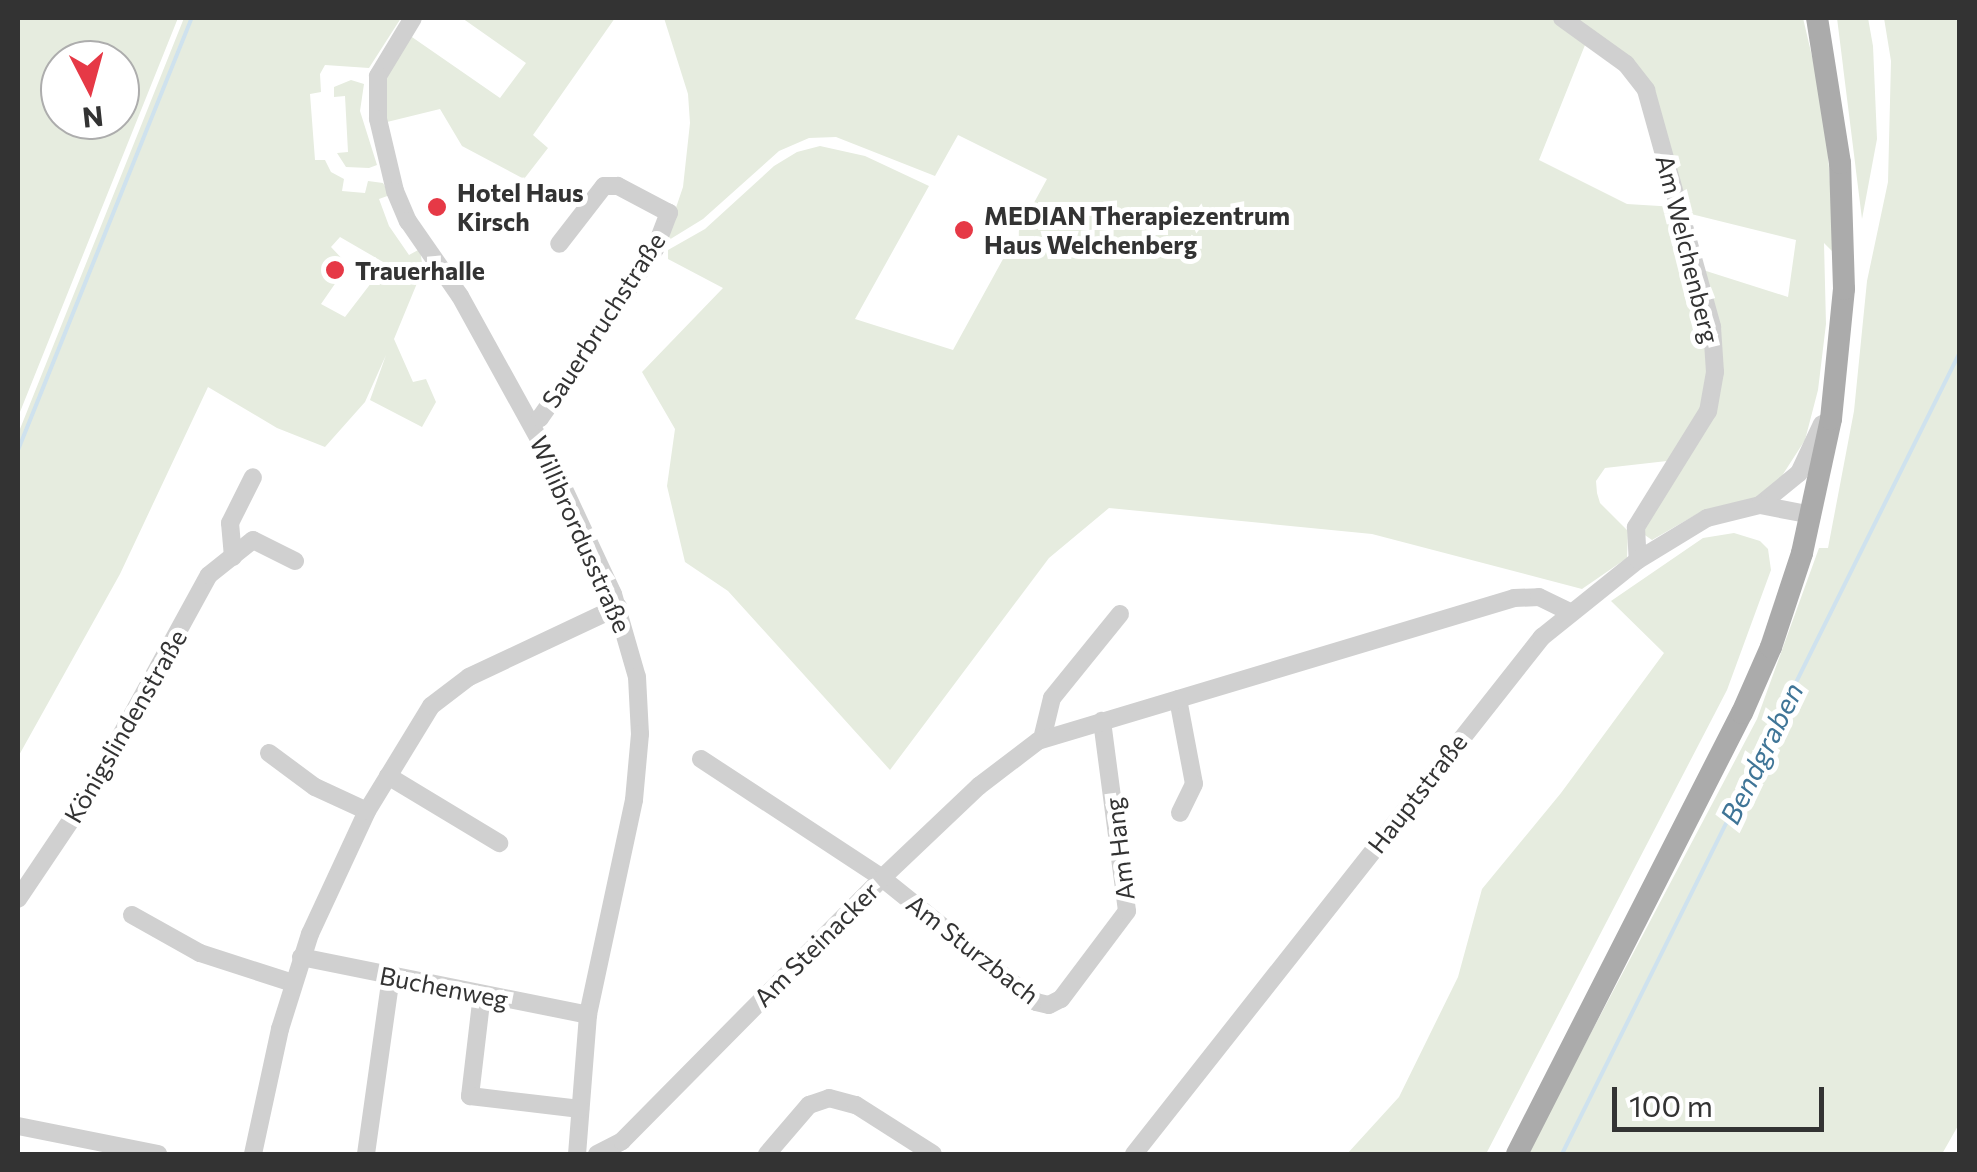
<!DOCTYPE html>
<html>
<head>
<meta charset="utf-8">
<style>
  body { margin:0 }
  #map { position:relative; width:1977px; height:1172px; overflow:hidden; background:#fff; font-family:Commissioner,sans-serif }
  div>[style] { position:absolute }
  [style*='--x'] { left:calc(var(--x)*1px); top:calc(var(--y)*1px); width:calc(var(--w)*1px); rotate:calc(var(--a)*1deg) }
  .green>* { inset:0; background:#e6ecdf }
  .stream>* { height:4px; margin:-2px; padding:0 2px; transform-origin:2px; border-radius:2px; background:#cfe2ee }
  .minor>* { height:18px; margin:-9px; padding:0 9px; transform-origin:9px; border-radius:9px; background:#d0d0d0 }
  .major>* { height:22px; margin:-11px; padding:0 11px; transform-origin:11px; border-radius:11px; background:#ababab }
  .dots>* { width:28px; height:28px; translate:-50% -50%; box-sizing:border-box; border:5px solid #fff; border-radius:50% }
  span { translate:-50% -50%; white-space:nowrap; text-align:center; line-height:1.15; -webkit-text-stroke:10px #fff; paint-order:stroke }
  .poi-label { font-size:25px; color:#333; font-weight:700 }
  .left { translate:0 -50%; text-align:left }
  .street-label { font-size:25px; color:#333 }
  .water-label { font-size:28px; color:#3f7597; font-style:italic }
  .frame { position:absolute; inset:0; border:20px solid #333; pointer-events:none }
  .north { position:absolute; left:40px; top:40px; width:100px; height:100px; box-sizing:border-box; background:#fff; border:2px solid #adadad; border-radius:50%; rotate:174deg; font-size:28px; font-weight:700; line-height:40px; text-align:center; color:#333 }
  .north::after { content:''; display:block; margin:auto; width:35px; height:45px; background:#e63946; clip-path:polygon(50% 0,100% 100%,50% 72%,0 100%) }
  .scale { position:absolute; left:1612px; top:1087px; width:212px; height:45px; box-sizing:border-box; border:5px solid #333; border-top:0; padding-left:12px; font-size:30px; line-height:35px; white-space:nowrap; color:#333; -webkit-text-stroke:8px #fff; paint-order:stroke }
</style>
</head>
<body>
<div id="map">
  <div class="green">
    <div style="clip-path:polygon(evenodd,18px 18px,178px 18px,18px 417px,18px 18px,60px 60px,120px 60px,120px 120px,60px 120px,60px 60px)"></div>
    <div style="clip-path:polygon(184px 18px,401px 18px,369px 68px,325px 65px,320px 74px,321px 92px,310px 94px,315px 160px,325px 160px,331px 172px,344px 179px,342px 191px,365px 193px,368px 181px,383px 183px,390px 195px,379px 199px,389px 226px,409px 255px,420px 249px,422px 263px,390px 266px,340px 237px,331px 247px,348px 265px,321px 304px,345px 317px,378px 274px,420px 276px,394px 339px,413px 382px,426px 379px,436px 402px,422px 427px,370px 400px,386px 355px,365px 402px,325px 447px,277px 428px,208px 387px,120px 574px,18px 757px,18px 434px)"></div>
    <div style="clip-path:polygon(462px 18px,615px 18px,533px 135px,548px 148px,524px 179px,462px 146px,440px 109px,387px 122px,384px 84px,388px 67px,409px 35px,500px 98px,526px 63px)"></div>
    <div style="clip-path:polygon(664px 18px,1552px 18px,1587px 40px,1539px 160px,1627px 204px,1676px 207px,1710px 340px,1703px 412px,1667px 461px,1605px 468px,1596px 481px,1597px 493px,1600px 503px,1628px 531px,1627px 558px,1582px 589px,1372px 534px,1109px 508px,1049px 558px,890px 770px,728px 591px,685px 562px,667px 486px,675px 429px,642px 372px,723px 288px,668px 259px,668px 250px,705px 229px,774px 166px,797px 152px,820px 146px,865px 156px,929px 186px,855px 319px,953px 350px,1047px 179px,958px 135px,935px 176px,836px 137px,809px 138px,779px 151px,703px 219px,664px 243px,683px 187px,690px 123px,688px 94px)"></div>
    <div style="clip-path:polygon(1568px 18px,1803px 18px,1825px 112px,1835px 254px,1824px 243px,1826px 324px,1818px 390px,1805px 440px,1778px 482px,1757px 498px,1704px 510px,1652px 540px,1639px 531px,1714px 403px,1703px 270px,1788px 297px,1796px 240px,1687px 213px,1651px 95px)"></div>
    <div style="clip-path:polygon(1837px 18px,1868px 18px,1873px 46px,1877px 139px,1862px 219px)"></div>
    <div style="clip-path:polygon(1884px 18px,1959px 18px,1959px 1124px,1942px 1154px,1527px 1154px,1757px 719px,1819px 548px,1828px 548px,1854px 411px,1867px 281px,1888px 182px,1891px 61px)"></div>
    <div style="clip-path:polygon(351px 80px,364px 84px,360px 111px,377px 165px,369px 168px,346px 167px,337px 153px,348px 152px,345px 96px,334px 97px,334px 87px)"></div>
    <div style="clip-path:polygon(1734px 533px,1760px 541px,1768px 549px,1771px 570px,1727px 690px,1486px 1154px,1347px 1154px,1399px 1097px,1458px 977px,1482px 889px,1561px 793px,1664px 653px,1611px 601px,1703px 538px)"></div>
  </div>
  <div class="stream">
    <div style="--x:18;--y:450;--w:466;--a:-68.1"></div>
    <div style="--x:1562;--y:1154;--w:895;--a:-63.61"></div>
  </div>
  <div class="minor">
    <div style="--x:413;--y:18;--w:68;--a:121.1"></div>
    <div style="--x:378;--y:76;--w:43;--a:90"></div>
    <div style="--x:378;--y:119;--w:74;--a:76.7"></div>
    <div style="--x:395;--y:191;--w:33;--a:67"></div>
    <div style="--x:408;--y:221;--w:91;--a:55.3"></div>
    <div style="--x:460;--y:296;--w:186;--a:61.1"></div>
    <div style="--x:550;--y:459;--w:149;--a:65"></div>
    <div style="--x:613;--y:594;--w:86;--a:73.9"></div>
    <div style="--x:637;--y:677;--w:57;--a:87"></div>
    <div style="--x:640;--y:734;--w:66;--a:95.2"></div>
    <div style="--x:634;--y:800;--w:220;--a:102.1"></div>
    <div style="--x:588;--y:1015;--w:139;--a:94.5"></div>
    <div style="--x:1562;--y:18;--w:79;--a:35.7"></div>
    <div style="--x:1626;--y:64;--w:33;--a:52"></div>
    <div style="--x:1646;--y:90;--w:246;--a:74.4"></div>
    <div style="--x:1712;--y:327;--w:45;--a:86.2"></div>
    <div style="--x:1715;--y:372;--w:40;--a:100"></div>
    <div style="--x:1708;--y:411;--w:137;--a:121.8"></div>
    <div style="--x:1636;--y:527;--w:33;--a:87"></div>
    <div style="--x:531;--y:423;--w:10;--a:-29"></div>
    <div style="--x:540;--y:418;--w:49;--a:-55"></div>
    <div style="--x:568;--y:378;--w:156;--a:-56"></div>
    <div style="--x:655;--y:249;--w:39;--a:-69"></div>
    <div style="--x:669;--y:213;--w:58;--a:-152.1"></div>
    <div style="--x:618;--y:186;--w:14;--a:180"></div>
    <div style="--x:604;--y:186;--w:73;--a:127.8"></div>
    <div style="--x:1760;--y:505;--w:50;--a:-39.4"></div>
    <div style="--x:1799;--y:473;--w:54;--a:-64.9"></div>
    <div style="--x:233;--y:557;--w:34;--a:-95"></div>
    <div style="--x:230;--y:523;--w:51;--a:-63.4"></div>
    <div style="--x:1178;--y:699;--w:86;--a:79.3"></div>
    <div style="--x:1194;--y:784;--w:32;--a:116"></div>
    <div style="--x:1042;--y:739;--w:42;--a:-76.3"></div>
    <div style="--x:1052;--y:698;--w:108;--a:-51"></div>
    <div style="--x:269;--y:753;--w:57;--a:36.5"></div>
    <div style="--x:315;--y:787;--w:57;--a:24.8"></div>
    <div style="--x:701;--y:759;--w:217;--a:33.3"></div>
    <div style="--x:882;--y:878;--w:198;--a:38.8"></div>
    <div style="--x:1036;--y:1002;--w:13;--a:13"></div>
    <div style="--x:1049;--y:1005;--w:13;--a:-27"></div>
    <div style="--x:1061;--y:999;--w:110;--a:-53.1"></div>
    <div style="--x:1127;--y:911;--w:192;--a:-97.5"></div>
    <div style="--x:388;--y:776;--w:130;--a:31.1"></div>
    <div style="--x:18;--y:899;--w:129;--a:-56.1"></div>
    <div style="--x:90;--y:792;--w:247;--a:-61.3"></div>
    <div style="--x:209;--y:575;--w:56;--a:-38.5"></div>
    <div style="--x:253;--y:540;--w:47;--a:26.6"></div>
    <div style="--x:132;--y:915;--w:78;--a:29.2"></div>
    <div style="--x:200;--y:953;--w:98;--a:17.9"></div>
    <div style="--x:301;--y:957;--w:293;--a:11.4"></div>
    <div style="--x:482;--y:994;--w:103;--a:96.7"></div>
    <div style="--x:470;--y:1096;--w:111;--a:6.7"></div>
    <div style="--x:18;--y:1126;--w:143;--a:11.3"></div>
    <div style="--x:253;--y:1154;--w:128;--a:-77.8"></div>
    <div style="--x:280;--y:1029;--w:100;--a:-72.5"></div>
    <div style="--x:310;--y:934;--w:136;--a:-65.1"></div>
    <div style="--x:367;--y:811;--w:123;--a:-58.6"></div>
    <div style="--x:431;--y:706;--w:48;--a:-37.3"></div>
    <div style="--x:469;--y:677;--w:165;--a:-25.2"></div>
    <div style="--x:366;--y:1154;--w:179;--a:-82"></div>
    <div style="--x:597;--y:1154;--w:28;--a:-27"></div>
    <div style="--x:622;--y:1141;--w:370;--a:-45.3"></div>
    <div style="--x:882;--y:878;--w:134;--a:-43.5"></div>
    <div style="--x:979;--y:786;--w:74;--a:-37.3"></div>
    <div style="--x:1038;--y:741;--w:497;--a:-16.7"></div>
    <div style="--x:1514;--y:598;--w:25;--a:-2"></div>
    <div style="--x:1539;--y:597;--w:34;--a:26"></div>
    <div style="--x:767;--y:1154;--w:65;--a:-49.4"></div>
    <div style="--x:809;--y:1105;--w:21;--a:-19"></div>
    <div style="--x:829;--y:1098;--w:28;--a:15"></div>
    <div style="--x:856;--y:1105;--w:91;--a:32.5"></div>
    <div style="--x:1134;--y:1154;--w:659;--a:-51.72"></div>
    <div style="--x:1542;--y:637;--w:123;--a:-38.7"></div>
    <div style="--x:1638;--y:560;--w:81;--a:-31.3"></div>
    <div style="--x:1707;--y:518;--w:55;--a:-13.8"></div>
    <div style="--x:1760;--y:505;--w:53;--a:10.9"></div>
  </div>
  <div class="major">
    <div style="--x:1517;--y:1154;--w:495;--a:-63"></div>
    <div style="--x:1742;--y:713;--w:72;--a:-66.3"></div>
    <div style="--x:1771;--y:647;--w:99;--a:-71.7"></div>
    <div style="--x:1802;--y:553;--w:137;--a:-77.8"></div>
    <div style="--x:1831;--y:419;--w:131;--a:-84.3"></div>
    <div style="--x:1844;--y:289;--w:126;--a:-91.8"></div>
    <div style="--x:1840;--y:163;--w:147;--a:-99"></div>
  </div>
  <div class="dots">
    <div style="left:437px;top:207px;background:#e63946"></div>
    <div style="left:964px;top:230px;background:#e63946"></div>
    <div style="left:335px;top:270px;background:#e63946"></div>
  </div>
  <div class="poi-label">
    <span class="left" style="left:457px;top:207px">Hotel Haus<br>Kirsch</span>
    <span class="left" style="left:984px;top:230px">MEDIAN Therapiezentrum<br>Haus Welchenberg</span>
    <span class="left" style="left:355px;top:270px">Trauerhalle</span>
  </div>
  <div class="street-label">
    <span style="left:1688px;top:249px;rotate:76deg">Am Welchenberg</span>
    <span style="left:603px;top:320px;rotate:-57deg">Sauerbruchstraße</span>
    <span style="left:581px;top:534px;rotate:66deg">Willibrordusstraße</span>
    <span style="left:125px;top:726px;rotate:-60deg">Königslindenstraße</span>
    <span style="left:1417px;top:793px;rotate:-52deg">Hauptstraße</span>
    <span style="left:1119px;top:849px;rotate:-97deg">Am Hang</span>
    <span style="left:816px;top:944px;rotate:-45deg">Am Steinacker</span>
    <span style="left:973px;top:949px;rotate:38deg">Am Sturzbach</span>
    <span style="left:444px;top:987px;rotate:11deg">Buchenweg</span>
  </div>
  <div class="water-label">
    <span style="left:1761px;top:753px;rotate:-64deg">Bendgraben</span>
  </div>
  <div class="frame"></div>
  <div class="north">N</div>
  <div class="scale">100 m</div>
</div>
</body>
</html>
